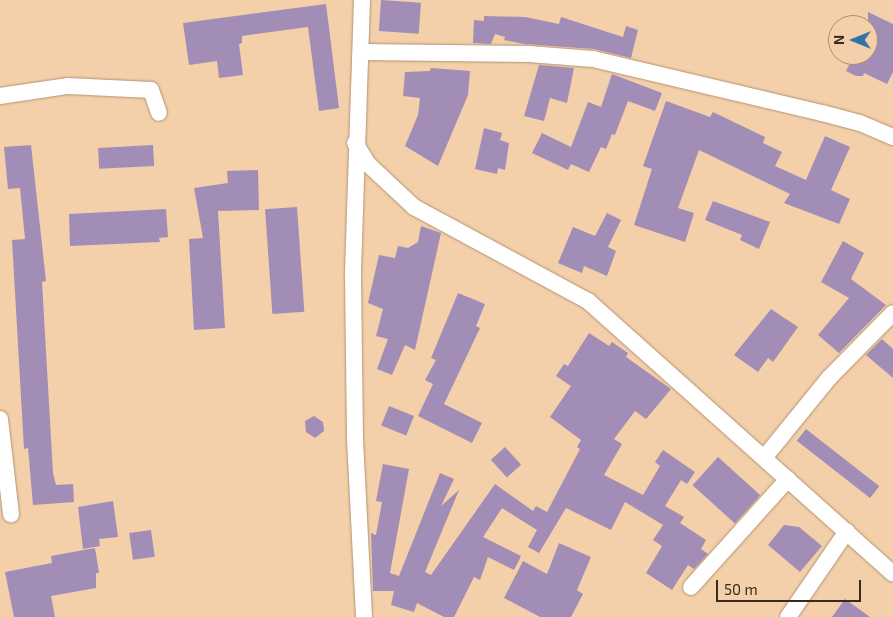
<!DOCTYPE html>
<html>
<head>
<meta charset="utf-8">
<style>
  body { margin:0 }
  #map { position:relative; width:893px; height:617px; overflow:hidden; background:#f3cfaa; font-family:"Exo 2",sans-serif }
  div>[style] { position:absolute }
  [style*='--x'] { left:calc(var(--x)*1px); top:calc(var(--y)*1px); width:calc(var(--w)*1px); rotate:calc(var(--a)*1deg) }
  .building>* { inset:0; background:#a28db6; transform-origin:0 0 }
  .roads { filter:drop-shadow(0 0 1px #b4926f) drop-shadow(0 0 1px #b4926f) }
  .street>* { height:16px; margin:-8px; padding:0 8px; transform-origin:8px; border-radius:8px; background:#fff }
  span { translate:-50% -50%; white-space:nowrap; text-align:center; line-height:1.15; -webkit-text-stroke:4.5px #f3cfaa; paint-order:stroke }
  .north { position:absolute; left:828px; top:15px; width:50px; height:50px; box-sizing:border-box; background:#f3cfaa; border:1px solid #a98d71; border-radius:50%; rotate:270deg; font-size:14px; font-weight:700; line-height:20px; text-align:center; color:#392b1c }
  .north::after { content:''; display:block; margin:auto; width:18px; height:22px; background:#3373aa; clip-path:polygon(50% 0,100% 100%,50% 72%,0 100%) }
  .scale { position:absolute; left:716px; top:580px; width:145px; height:22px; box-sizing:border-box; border:2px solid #392b1c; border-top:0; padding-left:6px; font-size:15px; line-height:18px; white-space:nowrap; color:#392b1c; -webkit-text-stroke:4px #f3cfaa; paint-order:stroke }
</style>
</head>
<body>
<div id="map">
  <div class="building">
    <div style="left:381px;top:0;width:40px;height:31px;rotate:4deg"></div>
    <div style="clip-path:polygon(326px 4px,339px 108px,319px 111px,308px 27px,242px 36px,242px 43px,239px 44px,243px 75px,219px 78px,217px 61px,189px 65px,183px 23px)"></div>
    <div style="clip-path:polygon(868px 12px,893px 24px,893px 72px,887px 84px,864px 73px,863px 76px,856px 76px,846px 71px,854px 55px,868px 55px)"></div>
    <div style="clip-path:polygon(484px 16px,525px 17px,559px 24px,561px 17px,623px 37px,626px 26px,638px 30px,631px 58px,594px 49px,524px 44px,504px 40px,505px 37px,495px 34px,491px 44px,473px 43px,474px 20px,484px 21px)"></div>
    <div style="clip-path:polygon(539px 65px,574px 68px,567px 103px,550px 98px,544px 121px,524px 116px)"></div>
    <div style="clip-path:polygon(431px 68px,470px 71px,468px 95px,438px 166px,405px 146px,418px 115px,420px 98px,403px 96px,405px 72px,430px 71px)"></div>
    <div style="clip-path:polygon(612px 74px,662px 93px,655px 111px,628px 101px,615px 135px,612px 134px,606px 149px,601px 147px,589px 172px,571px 164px,568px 170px,532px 153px,542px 133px,571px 147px,588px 102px,601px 107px)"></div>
    <div style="clip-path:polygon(666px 101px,710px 117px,713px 112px,765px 137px,763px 143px,782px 152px,775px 166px,806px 180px,825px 136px,850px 147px,831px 190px,850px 199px,839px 224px,784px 203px,790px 194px,699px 150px,678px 208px,694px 213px,685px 242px,634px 225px,652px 169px,643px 166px)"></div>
    <div style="clip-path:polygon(484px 128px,502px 133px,500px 140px,509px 143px,505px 170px,498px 168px,497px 174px,475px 169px)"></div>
    <div style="clip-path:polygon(31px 145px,46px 281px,42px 282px,53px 473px,56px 485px,73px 484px,74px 502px,33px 505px,28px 448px,24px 449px,12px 240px,25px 239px,20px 188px,8px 189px,4px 147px)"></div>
    <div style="left:153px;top:145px;width:21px;height:55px;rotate:87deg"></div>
    <div style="clip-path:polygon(258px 170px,259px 210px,218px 211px,225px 328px,194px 330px,189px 239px,203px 238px,194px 188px,228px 183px,227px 171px)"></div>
    <div style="clip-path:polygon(713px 201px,770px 222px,759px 249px,740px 240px,742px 235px,705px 220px)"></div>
    <div style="left:297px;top:207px;width:105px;height:32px;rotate:86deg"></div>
    <div style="clip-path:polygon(166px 209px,168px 237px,159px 238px,160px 242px,70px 246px,69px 214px)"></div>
    <div style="clip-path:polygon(607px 213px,621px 220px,608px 247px,616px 251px,607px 276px,584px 266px,582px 273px,558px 263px,573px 227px,595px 236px)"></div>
    <div style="clip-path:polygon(421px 226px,441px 233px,415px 350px,405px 345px,392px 375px,377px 369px,388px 339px,376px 336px,383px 309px,368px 303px,379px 255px,395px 258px,398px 246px,408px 248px,418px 242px)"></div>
    <div style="clip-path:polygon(843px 241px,864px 253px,851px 279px,886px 305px,839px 353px,818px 335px,849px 298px,821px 282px)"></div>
    <div style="clip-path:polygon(458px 293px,485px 304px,476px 326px,480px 328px,444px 404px,482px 423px,472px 443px,418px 416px,433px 384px,425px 380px,436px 360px,431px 358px)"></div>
    <div style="clip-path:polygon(771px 309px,798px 327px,773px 362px,768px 358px,758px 372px,734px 355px)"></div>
    <div style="clip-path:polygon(589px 333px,609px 346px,612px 342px,628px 353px,626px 357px,671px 389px,646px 419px,635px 411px,614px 439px,622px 444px,604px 475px,643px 495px,660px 466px,655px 462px,663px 450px,695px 472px,687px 484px,681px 480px,665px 506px,684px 517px,680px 523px,706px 540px,701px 549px,708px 554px,694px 569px,688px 565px,672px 590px,646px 573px,662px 546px,653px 540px,663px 525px,625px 502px,611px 530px,566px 508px,539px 553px,528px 547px,537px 530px,502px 508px,483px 537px,521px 556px,514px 570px,488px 557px,480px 580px,474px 577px,454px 617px,444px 617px,417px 603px,414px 612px,391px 605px,394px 591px,373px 591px,371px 533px,376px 535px,382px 502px,376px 501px,383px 464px,409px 469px,390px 573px,399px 576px,440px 473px,454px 479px,441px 506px,459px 490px,425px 572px,431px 575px,495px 484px,533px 511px,536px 506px,547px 512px,580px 449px,577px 447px,581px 440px,550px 417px,571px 386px,556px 376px,564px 364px,568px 366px)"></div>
    <div style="clip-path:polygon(882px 339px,893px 349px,893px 378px,866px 355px)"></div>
    <div style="left:389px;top:406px;width:27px;height:21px;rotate:22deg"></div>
    <div style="clip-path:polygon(314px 416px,323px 422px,324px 431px,315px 438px,306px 432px,305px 421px)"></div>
    <div style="left:806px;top:429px;width:93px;height:15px;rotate:38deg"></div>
    <div style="left:505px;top:447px;width:24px;height:19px;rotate:48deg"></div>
    <div style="left:718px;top:457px;width:57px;height:38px;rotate:42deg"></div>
    <div style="clip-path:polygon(113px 501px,118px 537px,99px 539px,100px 546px,83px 549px,78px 507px)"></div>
    <div style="clip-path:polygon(784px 525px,799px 527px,822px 546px,800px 572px,768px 545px)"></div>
    <div style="left:151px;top:530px;width:27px;height:22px;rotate:82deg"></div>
    <div style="clip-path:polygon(559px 543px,591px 557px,577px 590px,583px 594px,571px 617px,540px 617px,504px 598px,523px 561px,547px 574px)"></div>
    <div style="clip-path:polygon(95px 548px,99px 573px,96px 573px,96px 588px,51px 596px,55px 617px,14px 617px,5px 572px,52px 563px,51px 556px)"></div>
    <div style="clip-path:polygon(845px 599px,870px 617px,832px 617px)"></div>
  </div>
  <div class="roads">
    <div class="street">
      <div style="--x:362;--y:0;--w:276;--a:91.9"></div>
      <div style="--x:353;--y:276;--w:163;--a:89.3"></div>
      <div style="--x:355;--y:439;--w:178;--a:87.1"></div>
      <div style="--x:362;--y:52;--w:167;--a:0.7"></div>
      <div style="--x:529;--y:54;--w:64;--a:4.5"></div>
      <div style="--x:593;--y:59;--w:235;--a:13.3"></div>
      <div style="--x:822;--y:113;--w:39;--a:15"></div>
      <div style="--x:860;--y:123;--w:36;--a:23"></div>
      <div style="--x:0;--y:96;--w:69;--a:-8.4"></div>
      <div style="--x:68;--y:86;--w:83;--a:2.8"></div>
      <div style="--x:151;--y:90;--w:24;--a:71"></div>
      <div style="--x:355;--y:143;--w:25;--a:58"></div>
      <div style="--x:368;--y:164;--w:63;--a:43.1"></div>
      <div style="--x:414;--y:207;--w:198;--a:28.4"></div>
      <div style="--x:588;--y:301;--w:409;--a:41.8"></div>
      <div style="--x:0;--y:419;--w:96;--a:83.4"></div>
      <div style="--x:764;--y:458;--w:103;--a:-50.9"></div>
      <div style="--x:829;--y:378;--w:91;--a:-45.4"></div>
      <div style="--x:691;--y:587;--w:145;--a:-48.1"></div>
      <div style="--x:788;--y:617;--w:104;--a:-55.5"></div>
    </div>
  </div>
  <div class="north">N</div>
  <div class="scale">50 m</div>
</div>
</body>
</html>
